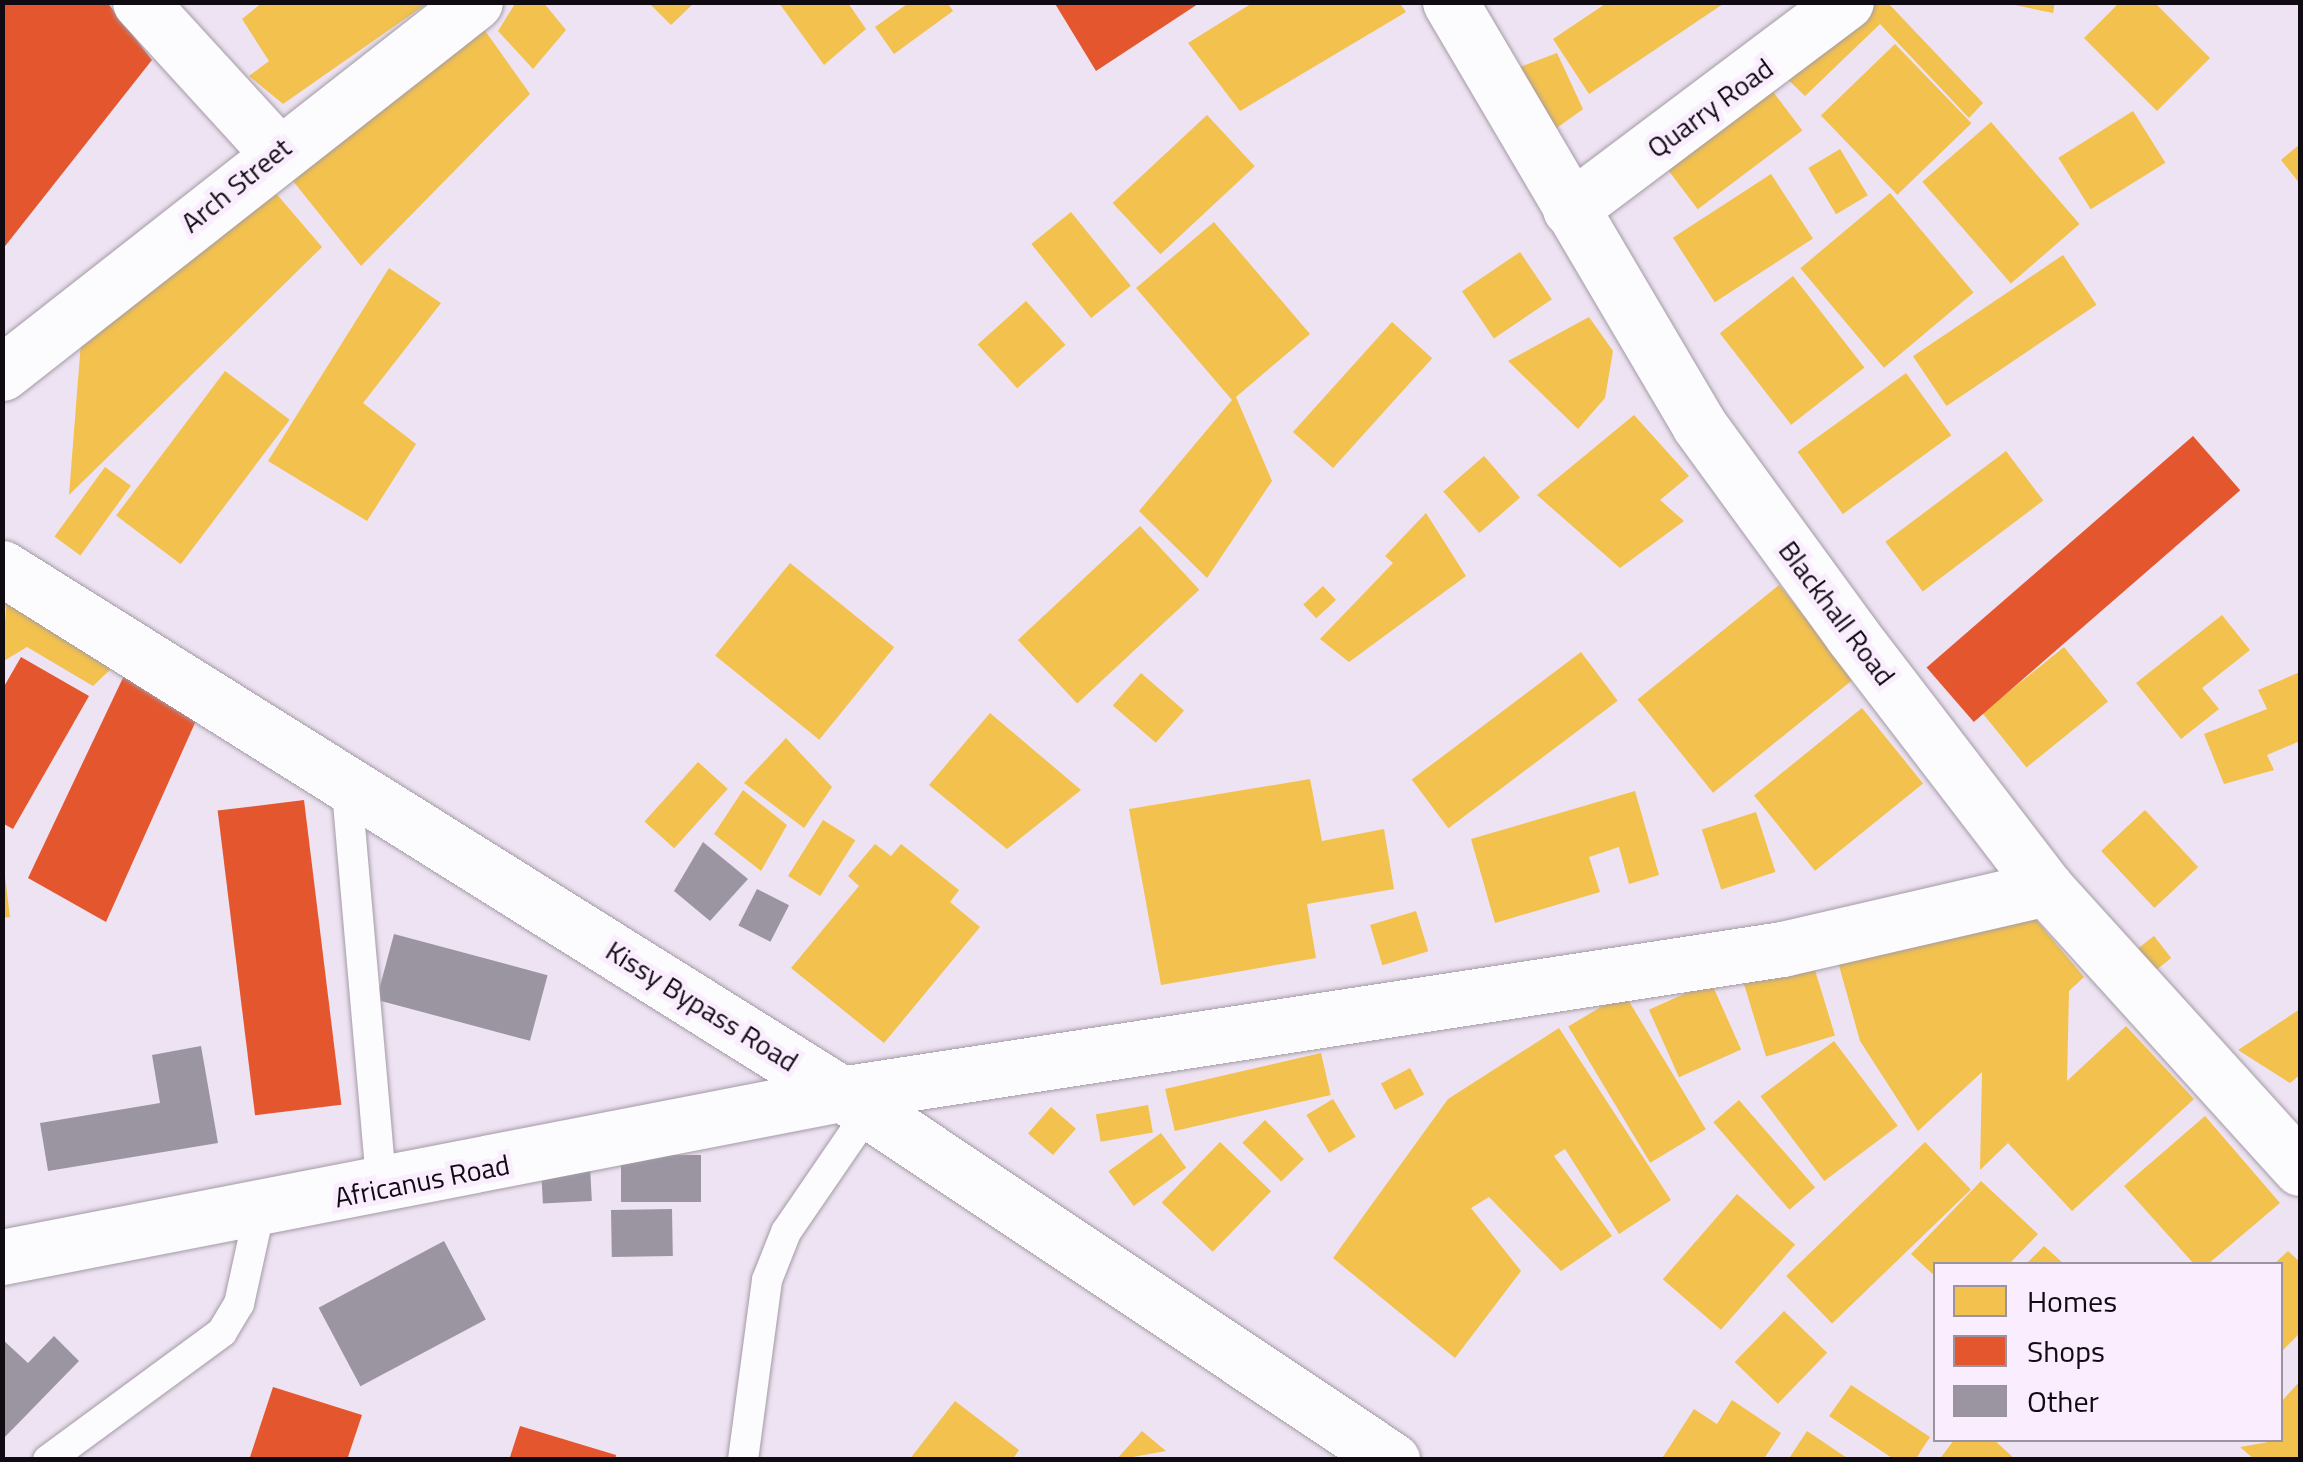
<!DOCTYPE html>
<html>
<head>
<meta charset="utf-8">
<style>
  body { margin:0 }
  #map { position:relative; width:2303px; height:1462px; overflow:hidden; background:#eee3f2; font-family:"Titillium Web",sans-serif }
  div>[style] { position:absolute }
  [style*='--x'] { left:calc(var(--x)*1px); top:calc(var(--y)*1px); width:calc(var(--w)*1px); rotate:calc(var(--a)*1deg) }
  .homes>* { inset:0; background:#f2c14e; transform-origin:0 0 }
  .shops>* { inset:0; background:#e4572e; transform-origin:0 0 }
  .building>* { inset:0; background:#9a95a1; transform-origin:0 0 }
  .roads { filter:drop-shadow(0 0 2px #a39ba6) drop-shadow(0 0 2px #a39ba6) }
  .lane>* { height:30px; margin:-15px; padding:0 15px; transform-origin:15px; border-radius:15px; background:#fcfbfd }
  .street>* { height:55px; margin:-27.5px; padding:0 27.5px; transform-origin:27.5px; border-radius:27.5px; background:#fcfbfd }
  .secondary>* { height:55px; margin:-27.5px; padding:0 27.5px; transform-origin:27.5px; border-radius:27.5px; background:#fcfbfd }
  span { translate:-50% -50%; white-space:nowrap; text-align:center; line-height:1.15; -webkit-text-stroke:10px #faeefe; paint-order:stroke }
  .street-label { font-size:28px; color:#100a12 }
  .frame { position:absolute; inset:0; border:5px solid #100a12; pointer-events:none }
  .legend { position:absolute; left:1933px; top:1262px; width:350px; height:180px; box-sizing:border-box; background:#faeefe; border:2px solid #9c93a0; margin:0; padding:12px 18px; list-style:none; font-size:30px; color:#100a12 }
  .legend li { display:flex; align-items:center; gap:20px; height:50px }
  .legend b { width:50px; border:2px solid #9c93a0 }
</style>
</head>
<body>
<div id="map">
  <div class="homes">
    <div style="clip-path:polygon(263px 2px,429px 2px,283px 104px,249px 76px,269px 61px,242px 19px)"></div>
    <div style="clip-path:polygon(516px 2px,543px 2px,566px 30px,533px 69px,498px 31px)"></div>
    <div style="clip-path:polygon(648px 2px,695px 2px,671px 25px)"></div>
    <div style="clip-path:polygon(910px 2px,947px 2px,953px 11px,894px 54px,875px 27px)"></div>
    <div style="clip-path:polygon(1254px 2px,1399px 2px,1406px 12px,1240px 111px,1188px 43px)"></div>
    <div style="clip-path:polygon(1608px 2px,1726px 2px,1589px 94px,1553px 39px)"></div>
    <div style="clip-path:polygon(1865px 2px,1887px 2px,1983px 103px,1969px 118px,1880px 24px,1805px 96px,1778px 70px)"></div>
    <div style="clip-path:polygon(2000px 2px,2055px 2px,2053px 13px)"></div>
    <div style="clip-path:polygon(2120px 2px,2154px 2px,2210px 58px,2157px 111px,2084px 38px)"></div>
    <div style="clip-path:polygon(779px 3px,848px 3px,866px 29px,824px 65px)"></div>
    <div style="clip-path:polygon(476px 18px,530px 94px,361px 266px,289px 176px)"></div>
    <div style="left:1895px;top:44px;width:110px;height:103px;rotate:46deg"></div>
    <div style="clip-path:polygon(1557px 53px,1583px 109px,1543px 138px,1512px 70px)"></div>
    <div style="left:1765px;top:81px;width:62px;height:131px;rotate:53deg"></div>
    <div style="left:2133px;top:111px;width:61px;height:88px;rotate:58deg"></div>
    <div style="left:1207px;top:115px;width:70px;height:129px;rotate:47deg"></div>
    <div style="left:1991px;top:122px;width:135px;height:91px;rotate:49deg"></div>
    <div style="clip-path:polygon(2300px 144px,2300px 184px,2281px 160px)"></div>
    <div style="left:1840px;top:149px;width:54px;height:37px;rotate:59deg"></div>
    <div style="left:1771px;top:174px;width:77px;height:117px;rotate:57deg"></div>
    <div style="clip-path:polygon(268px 184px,322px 247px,69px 495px,81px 342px)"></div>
    <div style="left:1890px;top:193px;width:130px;height:117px;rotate:50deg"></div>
    <div style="left:1071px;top:212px;width:95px;height:51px;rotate:51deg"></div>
    <div style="clip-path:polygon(1214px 222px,1310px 334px,1236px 397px,1272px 481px,1207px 578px,1139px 511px,1232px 400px,1136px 288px)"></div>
    <div style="left:1520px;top:252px;width:57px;height:70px;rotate:56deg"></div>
    <div style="left:2063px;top:255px;width:60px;height:181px;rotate:56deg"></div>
    <div style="clip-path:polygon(389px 268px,441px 303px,363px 403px,416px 444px,367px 521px,268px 461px)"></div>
    <div style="left:1793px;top:276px;width:116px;height:93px;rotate:52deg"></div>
    <div style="left:1026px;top:301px;width:59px;height:65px;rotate:48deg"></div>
    <div style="clip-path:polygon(1589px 317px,1613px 351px,1605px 398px,1578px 429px,1508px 361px)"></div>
    <div style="left:1392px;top:322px;width:54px;height:148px;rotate:42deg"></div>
    <div style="left:225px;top:371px;width:81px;height:181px;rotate:37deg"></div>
    <div style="left:1906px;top:373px;width:77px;height:134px;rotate:54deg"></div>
    <div style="clip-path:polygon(1634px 415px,1689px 476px,1660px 500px,1684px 521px,1620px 568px,1537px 495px)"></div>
    <div style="left:2006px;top:451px;width:62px;height:151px;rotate:53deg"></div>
    <div style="left:1484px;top:456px;width:55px;height:54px;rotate:49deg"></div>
    <div style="left:105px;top:467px;width:32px;height:86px;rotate:36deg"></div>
    <div style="clip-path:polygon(1426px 513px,1466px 576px,1349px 662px,1320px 639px,1393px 563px,1385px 556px)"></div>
    <div style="left:1140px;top:526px;width:87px;height:167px;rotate:47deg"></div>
    <div style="left:790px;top:563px;width:134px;height:119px;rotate:39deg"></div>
    <div style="left:1779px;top:585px;width:120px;height:182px;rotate:51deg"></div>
    <div style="left:1323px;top:586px;width:19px;height:27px;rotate:47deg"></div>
    <div style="clip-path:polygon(7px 597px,115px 665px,93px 686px,27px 647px,2px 662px)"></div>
    <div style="clip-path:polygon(2222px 615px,2250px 650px,2202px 688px,2219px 709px,2181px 739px,2136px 683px)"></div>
    <div style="left:2064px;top:647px;width:70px;height:105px;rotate:51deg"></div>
    <div style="left:1581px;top:652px;width:61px;height:212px;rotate:53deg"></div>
    <div style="clip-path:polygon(2300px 672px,2300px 741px,2267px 755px,2274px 770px,2224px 784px,2204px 734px,2267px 709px,2258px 690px)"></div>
    <div style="left:1141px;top:673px;width:57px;height:43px;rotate:41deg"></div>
    <div style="left:1862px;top:708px;width:97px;height:139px;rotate:51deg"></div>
    <div style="clip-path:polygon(990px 713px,1081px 790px,1007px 849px,929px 785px)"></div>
    <div style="clip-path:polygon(786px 738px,832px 787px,804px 828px,744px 783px)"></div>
    <div style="left:698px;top:762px;width:40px;height:80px;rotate:42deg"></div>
    <div style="clip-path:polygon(1310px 779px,1322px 841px,1384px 829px,1394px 889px,1307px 904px,1316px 958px,1161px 985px,1129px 809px)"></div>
    <div style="clip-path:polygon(743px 790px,787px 825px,761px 871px,714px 834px)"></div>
    <div style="clip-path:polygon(1635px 791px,1659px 875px,1629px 884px,1619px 847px,1589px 857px,1600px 892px,1495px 923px,1471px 839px)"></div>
    <div style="left:2145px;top:810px;width:78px;height:60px;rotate:47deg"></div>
    <div style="left:1756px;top:812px;width:63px;height:57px;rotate:72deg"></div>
    <div style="left:823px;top:820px;width:38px;height:66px;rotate:32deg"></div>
    <div style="clip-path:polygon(875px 844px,891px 856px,901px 844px,959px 890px,950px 902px,980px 927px,884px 1043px,791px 968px,859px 886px,848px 876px)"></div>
    <div style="clip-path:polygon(2px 877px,5px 877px,10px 917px,2px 918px)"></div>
    <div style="clip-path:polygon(2025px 907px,2084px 977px,2069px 991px,2067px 1081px,2126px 1026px,2194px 1099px,2072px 1211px,2008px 1143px,1980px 1170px,1982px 1072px,1918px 1131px,1860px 1041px,1838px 962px)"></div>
    <div style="left:1416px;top:911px;width:42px;height:48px;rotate:73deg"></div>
    <div style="left:2154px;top:936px;width:28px;height:27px;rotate:52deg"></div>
    <div style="left:1811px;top:957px;width:82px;height:72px;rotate:73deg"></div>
    <div style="left:1711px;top:982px;width:74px;height:68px;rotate:66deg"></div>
    <div style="left:1624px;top:993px;width:159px;height:65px;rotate:59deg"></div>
    <div style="clip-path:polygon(2300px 1009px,2300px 1075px,2290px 1083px,2238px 1050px)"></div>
    <div style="clip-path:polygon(1559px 1028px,1671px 1200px,1619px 1234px,1565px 1149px,1554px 1156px,1612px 1236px,1561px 1271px,1489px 1197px,1471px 1208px,1521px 1271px,1455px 1358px,1333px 1258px,1448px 1099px)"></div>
    <div style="left:1834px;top:1041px;width:106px;height:92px;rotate:53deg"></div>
    <div style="left:1321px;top:1053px;width:43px;height:160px;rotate:77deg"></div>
    <div style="left:1410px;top:1068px;width:30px;height:33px;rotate:62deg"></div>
    <div style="left:1333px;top:1099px;width:44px;height:31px;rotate:59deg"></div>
    <div style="left:1739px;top:1100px;width:116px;height:34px;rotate:49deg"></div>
    <div style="left:1148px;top:1105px;width:28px;height:53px;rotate:80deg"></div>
    <div style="left:1051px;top:1107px;width:33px;height:35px;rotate:41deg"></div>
    <div style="clip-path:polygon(2205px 1116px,2280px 1203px,2208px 1264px,2194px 1264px,2124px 1186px)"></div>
    <div style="left:1265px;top:1120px;width:55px;height:32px;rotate:45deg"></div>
    <div style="left:1161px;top:1133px;width:43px;height:65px;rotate:54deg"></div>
    <div style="left:1220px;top:1142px;width:71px;height:84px;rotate:44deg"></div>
    <div style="left:1925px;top:1142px;width:66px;height:193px;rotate:46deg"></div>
    <div style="clip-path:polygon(1981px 1181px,2038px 1234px,2009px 1264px,1936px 1264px,1936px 1277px,1911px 1254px)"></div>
    <div style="left:1737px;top:1194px;width:77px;height:113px;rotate:41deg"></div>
    <div style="clip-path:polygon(2044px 1246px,2064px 1264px,2026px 1264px)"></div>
    <div style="clip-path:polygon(2288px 1251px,2300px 1262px,2300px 1333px,2280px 1353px,2274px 1264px)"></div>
    <div style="left:1784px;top:1311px;width:60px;height:71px;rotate:44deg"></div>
    <div style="clip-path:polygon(2300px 1381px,2300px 1460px,2255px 1460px,2240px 1447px,2280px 1440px,2280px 1403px)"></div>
    <div style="clip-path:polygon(1851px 1385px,1930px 1437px,1915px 1460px,1895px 1460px,1829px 1416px)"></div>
    <div style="clip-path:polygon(1732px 1400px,1781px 1433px,1763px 1460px,1661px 1460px,1694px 1409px,1717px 1424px)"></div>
    <div style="clip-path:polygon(955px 1401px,1019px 1450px,1012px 1460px,909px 1460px)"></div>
    <div style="clip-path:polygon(1142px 1431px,1166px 1451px,1116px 1460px)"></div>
    <div style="clip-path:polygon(1807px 1431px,1850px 1460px,1788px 1460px)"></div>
    <div style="clip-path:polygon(1954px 1440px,1994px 1440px,2016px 1460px,1939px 1460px)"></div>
  </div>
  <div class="shops">
    <div style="clip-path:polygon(2px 2px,107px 2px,152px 60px,2px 250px)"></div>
    <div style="clip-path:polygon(1054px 2px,1201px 2px,1096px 71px)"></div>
    <div style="left:2193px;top:436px;width:72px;height:353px;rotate:49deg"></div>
    <div style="clip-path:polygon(21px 657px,89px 696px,13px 829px,2px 823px,2px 690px)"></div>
    <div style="clip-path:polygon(130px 663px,199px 714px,106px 922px,28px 878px)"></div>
    <div style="left:304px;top:800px;width:307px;height:87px;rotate:83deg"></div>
    <div style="clip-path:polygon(273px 1387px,362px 1415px,347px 1460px,249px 1460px)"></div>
    <div style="clip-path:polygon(520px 1426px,616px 1455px,615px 1460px,509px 1460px)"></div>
  </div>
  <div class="building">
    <div style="clip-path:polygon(703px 842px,748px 879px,710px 921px,674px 891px)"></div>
    <div style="left:757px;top:889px;width:36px;height:41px;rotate:27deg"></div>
    <div style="left:394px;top:934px;width:159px;height:68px;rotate:15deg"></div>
    <div style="clip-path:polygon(201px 1046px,218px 1143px,48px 1171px,40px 1123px,160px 1103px,152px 1055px)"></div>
    <div style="left:701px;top:1155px;width:47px;height:80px;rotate:90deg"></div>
    <div style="left:590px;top:1166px;width:35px;height:49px;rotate:87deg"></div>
    <div style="left:672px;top:1209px;width:47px;height:61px;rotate:89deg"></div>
    <div style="left:444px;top:1241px;width:89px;height:142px;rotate:62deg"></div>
    <div style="clip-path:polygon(54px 1336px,79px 1361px,2px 1440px,2px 1339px,28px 1363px)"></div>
  </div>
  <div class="roads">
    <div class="lane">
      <div style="--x:346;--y:780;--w:412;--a:85"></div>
      <div style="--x:48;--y:1460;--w:216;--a:-36.3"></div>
      <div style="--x:222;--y:1332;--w:33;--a:-59"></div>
      <div style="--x:239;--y:1304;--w:93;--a:-77.6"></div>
      <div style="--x:743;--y:1460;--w:182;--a:-82.4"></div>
      <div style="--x:767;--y:1280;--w:52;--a:-68.4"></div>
      <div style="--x:786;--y:1232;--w:147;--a:-55.6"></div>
    </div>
    <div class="street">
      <div style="--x:140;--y:2;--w:203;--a:47.6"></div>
      <div style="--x:1570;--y:209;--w:345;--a:-36.9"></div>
      <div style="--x:2;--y:373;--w:601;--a:-38.11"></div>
      <div style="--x:2;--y:1257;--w:854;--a:-11.01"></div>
      <div style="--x:840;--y:1094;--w:953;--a:-8.75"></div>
      <div style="--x:1782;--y:949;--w:271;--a:-13"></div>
    </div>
    <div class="secondary">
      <div style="--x:1450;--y:2;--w:491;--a:59.5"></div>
      <div style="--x:1699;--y:425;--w:260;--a:53.9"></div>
      <div style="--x:1852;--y:635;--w:319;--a:52.5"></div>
      <div style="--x:2046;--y:888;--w:378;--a:47.8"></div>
      <div style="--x:2;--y:568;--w:1023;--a:32.06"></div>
      <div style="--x:869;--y:1111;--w:629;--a:33.72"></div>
    </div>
  </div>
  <div class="street-label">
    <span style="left:1710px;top:108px;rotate:-36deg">Quarry Road</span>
    <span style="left:236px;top:185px;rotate:-39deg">Arch Street</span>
    <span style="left:1837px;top:613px;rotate:53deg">Blackhall Road</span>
    <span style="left:702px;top:1006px;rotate:32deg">Kissy Bypass Road</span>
    <span style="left:422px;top:1181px;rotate:-11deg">Africanus Road</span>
  </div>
  <div class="frame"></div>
  <ul class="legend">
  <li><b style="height:28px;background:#f2c14e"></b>Homes</li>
  <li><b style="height:28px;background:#e4572e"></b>Shops</li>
  <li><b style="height:28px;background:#9a95a1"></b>Other</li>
  </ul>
</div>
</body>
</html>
